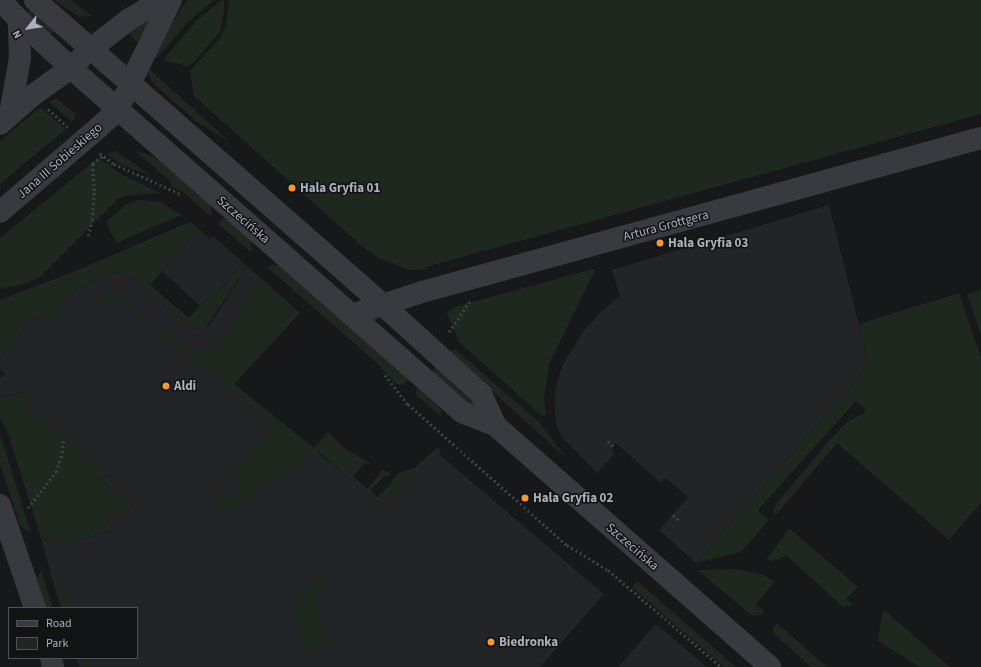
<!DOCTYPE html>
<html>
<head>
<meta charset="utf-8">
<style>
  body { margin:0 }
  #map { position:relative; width:981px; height:667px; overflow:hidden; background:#17181a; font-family:"Source Sans 3",sans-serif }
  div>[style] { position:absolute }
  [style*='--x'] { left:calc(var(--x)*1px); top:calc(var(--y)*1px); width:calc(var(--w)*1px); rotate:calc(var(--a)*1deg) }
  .built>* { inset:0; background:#232427 }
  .green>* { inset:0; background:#1f281f; transform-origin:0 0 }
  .path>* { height:2.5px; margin-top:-1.25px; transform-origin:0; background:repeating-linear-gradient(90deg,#3e4146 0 2px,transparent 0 5px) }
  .minor>* { height:22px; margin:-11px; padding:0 11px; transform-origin:11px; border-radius:11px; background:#383a3f }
  .tertiary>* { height:22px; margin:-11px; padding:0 11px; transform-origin:11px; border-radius:11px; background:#383a3f }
  .dots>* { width:11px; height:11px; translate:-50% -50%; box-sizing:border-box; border:2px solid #121315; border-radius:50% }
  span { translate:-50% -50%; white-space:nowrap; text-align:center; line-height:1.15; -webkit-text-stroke:3px #121315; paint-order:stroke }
  .street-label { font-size:13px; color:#a9b1ba }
  .poi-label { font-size:13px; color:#a9b1ba; font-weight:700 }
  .left { translate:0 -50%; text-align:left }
  .legend { position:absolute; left:8px; top:607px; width:130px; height:52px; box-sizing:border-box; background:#121315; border:1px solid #4e5257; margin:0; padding:5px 7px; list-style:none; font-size:12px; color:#a9b1ba }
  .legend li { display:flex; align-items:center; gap:8px; height:20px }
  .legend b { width:20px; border:1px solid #4e5257 }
  .north { position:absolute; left:8px; top:8px; width:40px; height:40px; -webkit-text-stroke:3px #121315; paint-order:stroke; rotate:240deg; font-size:11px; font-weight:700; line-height:16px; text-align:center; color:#a9b1ba }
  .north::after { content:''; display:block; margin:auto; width:14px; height:18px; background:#a9b1ba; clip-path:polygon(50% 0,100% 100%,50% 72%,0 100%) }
</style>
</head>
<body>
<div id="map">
  <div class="built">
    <div style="clip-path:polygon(829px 205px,869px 365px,696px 563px,659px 530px,688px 497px,666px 478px,661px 483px,616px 443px,611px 449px,615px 453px,597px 473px,562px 437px,556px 423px,555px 413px,555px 390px,562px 366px,584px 330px,603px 310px,620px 296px,612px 270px)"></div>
    <div style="clip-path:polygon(199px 229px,240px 266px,219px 290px,214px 291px,200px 306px,162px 271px)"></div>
    <div style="clip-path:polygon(evenodd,247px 266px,300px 313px,234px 384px,378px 502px,434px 450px,604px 594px,540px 667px,80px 667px,77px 658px,137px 658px,137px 608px,61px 608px,41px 538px,47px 540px,78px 541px,98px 535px,109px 531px,111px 526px,107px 518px,124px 511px,127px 517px,136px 509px,101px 481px,106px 474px,26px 408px,34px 398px,22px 392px,0 398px,0 378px,5px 374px,0 368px,0 358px,35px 315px,47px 324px,76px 289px,109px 274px,120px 274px,131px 278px,191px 328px,199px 330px,209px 326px,247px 266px,323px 571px,331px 588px,315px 599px,323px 571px)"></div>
    <div style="clip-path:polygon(656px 624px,707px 667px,618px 667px)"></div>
  </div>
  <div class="green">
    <div style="clip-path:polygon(54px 0,71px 0,92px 16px,79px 17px)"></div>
    <div style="clip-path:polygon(187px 0,214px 0,187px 23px,156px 59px,152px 56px)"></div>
    <div style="clip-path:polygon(224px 0,224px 11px,220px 32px,192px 64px,187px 66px,163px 60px,196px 21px,220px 1px)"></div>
    <div style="clip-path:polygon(229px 0,981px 0,981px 114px,425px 267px,427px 269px,410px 270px,379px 258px,364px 248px,194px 96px,190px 71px,221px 37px,226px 25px)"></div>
    <div style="clip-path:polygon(30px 10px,53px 29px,53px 33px,49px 34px,27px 14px)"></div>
    <div style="clip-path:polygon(151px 13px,150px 27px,137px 42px,127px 32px)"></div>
    <div style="clip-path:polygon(148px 68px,229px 141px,197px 122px,155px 85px,149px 77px)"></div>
    <div style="clip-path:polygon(56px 98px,76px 114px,72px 122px,49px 102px)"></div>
    <div style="clip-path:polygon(40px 107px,66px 129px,0 184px,0 141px)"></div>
    <div style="clip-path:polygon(116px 151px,135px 164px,151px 176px,122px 165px,107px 154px)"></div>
    <div style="clip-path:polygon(135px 151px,148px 154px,163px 163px,210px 204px,212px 212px,210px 216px,183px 192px,173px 187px,169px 180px)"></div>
    <div style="clip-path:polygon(98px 158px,123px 175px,160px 193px,129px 195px,119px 198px,40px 277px,25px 284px,0 289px,0 238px)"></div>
    <div style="clip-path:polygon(139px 200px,161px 202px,181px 215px,116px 243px,106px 222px,128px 203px)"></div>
    <div style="clip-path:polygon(222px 219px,228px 220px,251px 240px,252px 253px,218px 224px)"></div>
    <div style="clip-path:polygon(190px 222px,199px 229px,150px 285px,189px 318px,214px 291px,220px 290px,240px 266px,209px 239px,213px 236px,247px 266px,206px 327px,199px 330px,191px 328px,131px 278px,120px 274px,113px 273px,76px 289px,47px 325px,35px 315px,0 358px,0 300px,73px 272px)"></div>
    <div style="clip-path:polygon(272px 265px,280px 266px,409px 379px,403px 385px,396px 384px,377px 363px,268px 268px)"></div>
    <div style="clip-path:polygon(593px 269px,595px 270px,549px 364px,544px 397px,546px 415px,542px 416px,459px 342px,447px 313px,454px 307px)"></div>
    <div style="clip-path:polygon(261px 278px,300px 313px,234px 384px,314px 448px,328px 432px,344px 448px,370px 463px,368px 464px,366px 462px,353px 476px,367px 489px,382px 470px,391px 473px,387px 477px,385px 475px,371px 490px,377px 497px,392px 483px,391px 481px,399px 473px,415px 468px,438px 447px,439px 448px,441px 452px,381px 506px,318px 451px,226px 513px,224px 514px,215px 502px,214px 497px,221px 489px,235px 499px,242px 490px,229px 479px,273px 427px,261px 416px,262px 415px,135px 312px,139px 308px,187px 346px,205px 351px,217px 345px)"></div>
    <div style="clip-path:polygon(981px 290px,981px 336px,967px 294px)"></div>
    <div style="clip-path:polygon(114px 291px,121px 293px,132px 302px,128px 306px,114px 296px,103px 309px,96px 304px,97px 298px)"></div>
    <div style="clip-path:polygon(959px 293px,981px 358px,981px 503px,949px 540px,837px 443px,776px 515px,773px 510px,776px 504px,827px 443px,848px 421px,863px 414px,866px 410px,856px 401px,758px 510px,769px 520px,741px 552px,696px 563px,869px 365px,859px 324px)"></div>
    <div style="clip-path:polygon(455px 349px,540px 423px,566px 458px,449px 352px)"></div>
    <div style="clip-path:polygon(436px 368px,484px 413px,482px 415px,432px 372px)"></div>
    <div style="clip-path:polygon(418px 387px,441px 410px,441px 417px,416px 395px,416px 391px)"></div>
    <div style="clip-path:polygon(22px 392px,35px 397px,27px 408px,106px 473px,101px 481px,136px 509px,127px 517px,124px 512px,107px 518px,111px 525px,109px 531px,72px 543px,57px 543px,41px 538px,7px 430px,0 418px,0 398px)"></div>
    <div style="clip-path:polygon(0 434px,31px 533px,20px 525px,0 464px)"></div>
    <div style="clip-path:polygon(790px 529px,858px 587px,846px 599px,853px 605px,843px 607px,787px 556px,771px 561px,767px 559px,788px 530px)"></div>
    <div style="clip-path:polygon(49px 569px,72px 600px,75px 608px,61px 608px)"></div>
    <div style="clip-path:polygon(737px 569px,764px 575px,775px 582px,756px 604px,764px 611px,762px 614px,752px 616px,698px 570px)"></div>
    <div style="clip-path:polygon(41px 570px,53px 608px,46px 608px,37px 579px)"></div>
    <div style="clip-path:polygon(323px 570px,331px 588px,315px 599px,332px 649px,307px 657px,291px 607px)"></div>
    <div style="left:637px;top:581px;width:130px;height:8px;rotate:41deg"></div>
    <div style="clip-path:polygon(884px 610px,950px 667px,920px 667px,878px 641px,882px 614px)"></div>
    <div style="clip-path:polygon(777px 623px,827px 667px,811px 667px,774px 634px,773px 628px)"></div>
    <div style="clip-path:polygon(77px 658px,90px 658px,93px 667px,80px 667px)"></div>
  </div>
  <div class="path">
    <div style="--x:48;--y:109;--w:27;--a:42"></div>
    <div style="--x:100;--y:153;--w:18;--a:38"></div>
    <div style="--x:114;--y:164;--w:72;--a:24.4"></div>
    <div style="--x:88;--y:236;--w:16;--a:-76"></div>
    <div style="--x:92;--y:220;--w:29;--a:-86"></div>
    <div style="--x:94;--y:191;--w:28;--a:-94"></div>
    <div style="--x:92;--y:163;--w:13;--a:-32"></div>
    <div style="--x:449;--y:332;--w:37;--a:-56"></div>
    <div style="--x:385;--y:375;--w:37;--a:52"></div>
    <div style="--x:408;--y:404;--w:213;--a:41.6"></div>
    <div style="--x:567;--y:545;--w:48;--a:31.4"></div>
    <div style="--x:608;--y:570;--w:149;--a:40.6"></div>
    <div style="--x:608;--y:441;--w:7;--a:45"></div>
    <div style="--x:28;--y:508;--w:46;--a:-52.1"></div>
    <div style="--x:56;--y:472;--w:20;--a:-72"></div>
    <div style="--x:62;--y:453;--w:15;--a:-86"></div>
    <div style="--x:673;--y:515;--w:8;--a:40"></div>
  </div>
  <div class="minor">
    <div style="--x:92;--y:48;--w:46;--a:-37.9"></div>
    <div style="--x:128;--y:20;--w:39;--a:-31"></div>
    <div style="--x:131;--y:82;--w:91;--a:-64"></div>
    <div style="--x:352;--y:315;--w:74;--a:-18.2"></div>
    <div style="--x:422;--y:292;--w:580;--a:-15.4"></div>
  </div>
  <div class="tertiary">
    <div style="--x:0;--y:0;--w:28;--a:46"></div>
    <div style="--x:19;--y:20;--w:71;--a:42.7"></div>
    <div style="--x:71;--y:68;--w:521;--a:41.34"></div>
    <div style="--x:462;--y:412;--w:37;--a:22"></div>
    <div style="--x:496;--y:426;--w:365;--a:41.3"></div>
    <div style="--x:35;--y:0;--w:461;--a:41.2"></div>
    <div style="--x:382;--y:304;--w:134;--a:42.3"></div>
    <div style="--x:481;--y:394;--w:35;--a:65"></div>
    <div style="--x:10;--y:114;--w:57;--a:-79.9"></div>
    <div style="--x:20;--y:58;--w:38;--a:-92"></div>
    <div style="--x:0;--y:124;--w:44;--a:-41.3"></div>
    <div style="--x:33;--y:95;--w:47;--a:-35.4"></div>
    <div style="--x:71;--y:68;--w:14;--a:-45"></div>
    <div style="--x:0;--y:212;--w:130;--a:-40.6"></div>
    <div style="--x:99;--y:127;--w:27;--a:-42"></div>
    <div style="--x:119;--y:109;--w:14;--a:-69"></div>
    <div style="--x:0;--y:505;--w:109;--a:71.2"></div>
    <div style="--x:51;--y:658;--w:9;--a:77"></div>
  </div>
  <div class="dots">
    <div style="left:292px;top:188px;background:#f69732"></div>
    <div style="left:660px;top:243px;background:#f69732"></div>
    <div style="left:166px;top:386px;background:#f69732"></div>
    <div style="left:525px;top:498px;background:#f69732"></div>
    <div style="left:491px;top:642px;background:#f69732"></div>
  </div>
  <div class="street-label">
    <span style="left:60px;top:161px;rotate:-41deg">Jana III Sobieskiego</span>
    <span style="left:243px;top:220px;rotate:41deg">Szczecińska</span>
    <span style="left:666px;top:226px;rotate:-15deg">Artura Grottgera</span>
    <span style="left:632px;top:547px;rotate:41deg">Szczecińska</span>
  </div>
  <div class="poi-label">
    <span class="left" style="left:300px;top:188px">Hala Gryfia 01</span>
    <span class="left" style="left:668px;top:243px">Hala Gryfia 03</span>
    <span class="left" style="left:174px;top:386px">Aldi</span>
    <span class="left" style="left:533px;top:498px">Hala Gryfia 02</span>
    <span class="left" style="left:499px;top:642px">Biedronka</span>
  </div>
  <ul class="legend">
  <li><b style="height:5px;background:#383a3f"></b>Road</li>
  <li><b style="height:11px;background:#1f281f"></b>Park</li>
  </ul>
  <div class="north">N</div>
</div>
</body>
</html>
